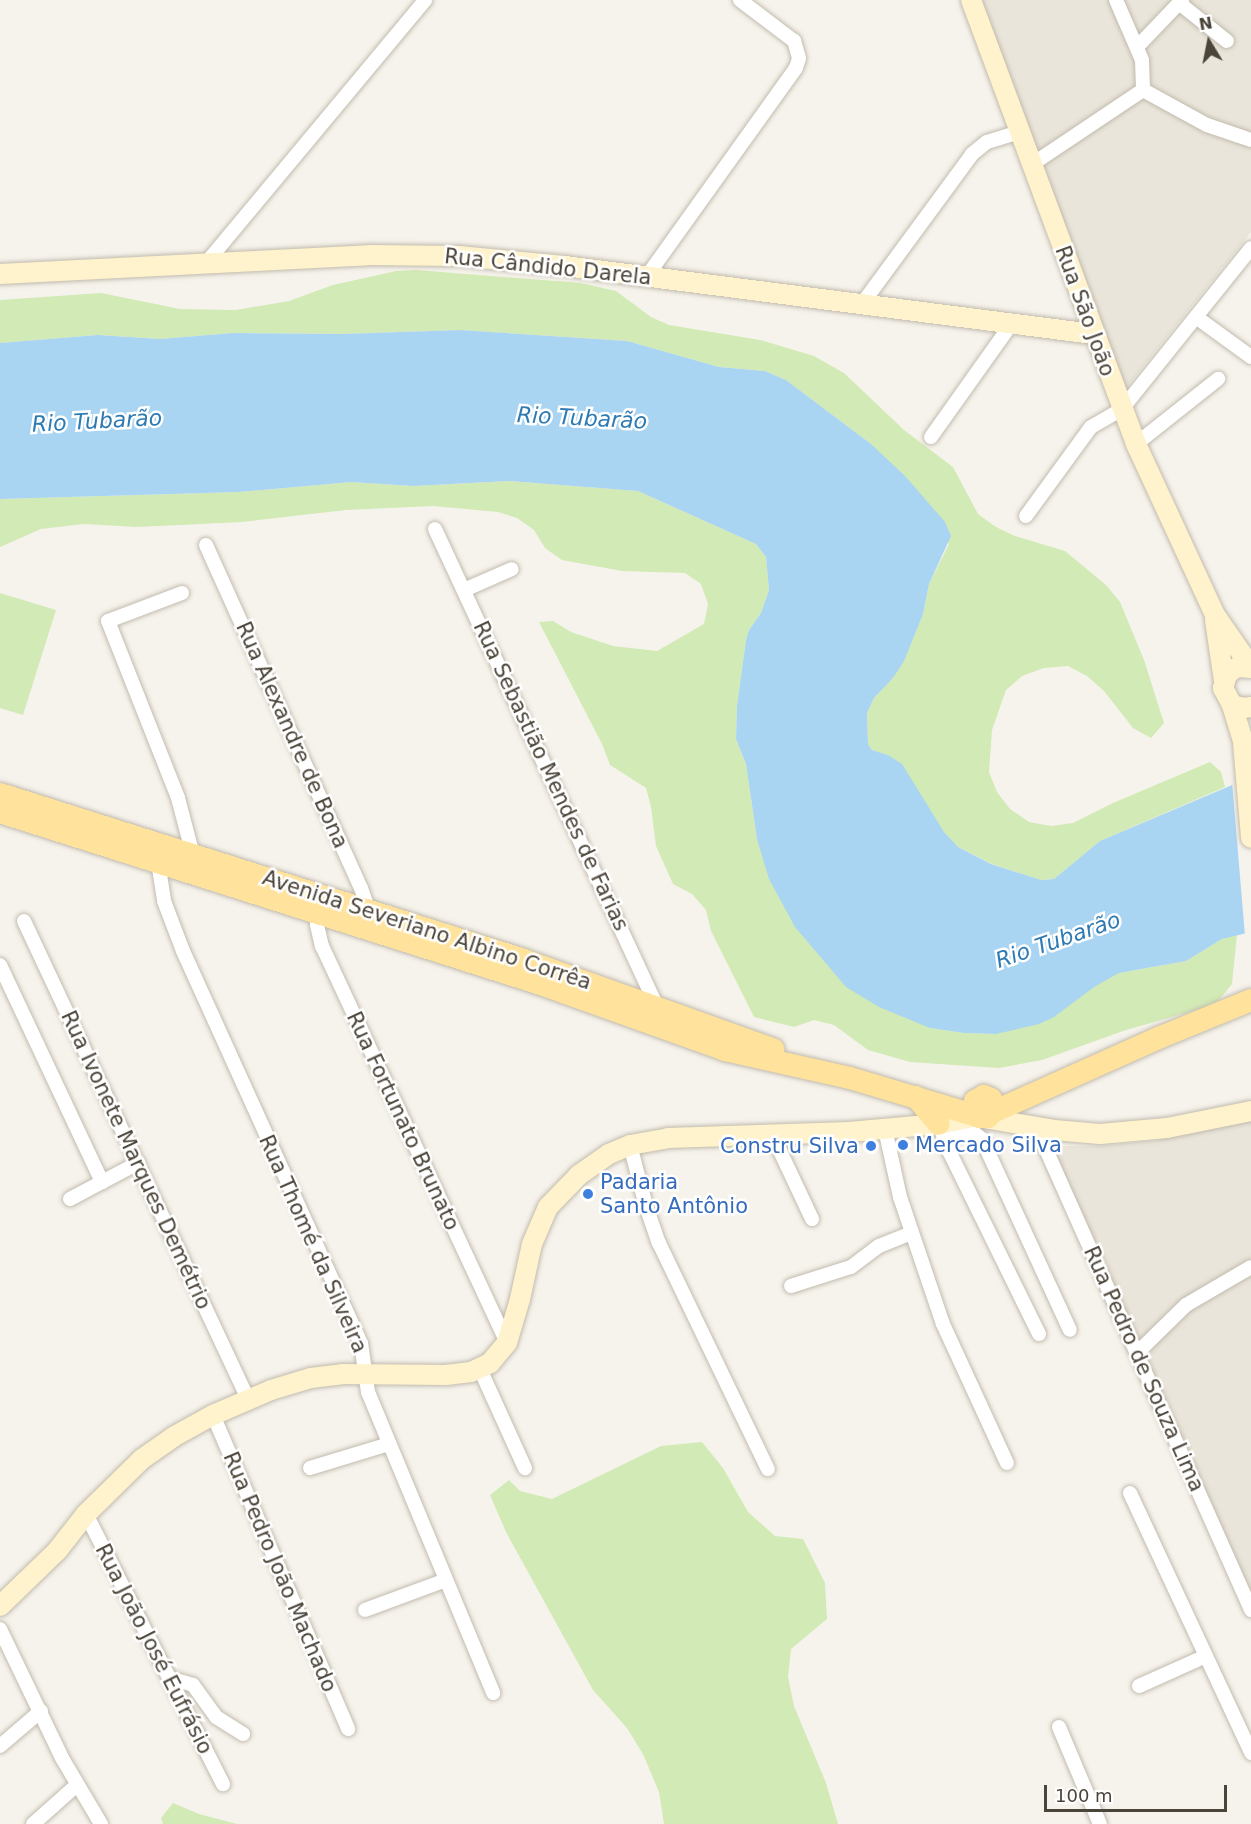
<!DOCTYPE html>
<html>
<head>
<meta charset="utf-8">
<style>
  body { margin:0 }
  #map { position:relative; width:1251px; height:1824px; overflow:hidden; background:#f6f3ec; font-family:"DejaVu Sans",sans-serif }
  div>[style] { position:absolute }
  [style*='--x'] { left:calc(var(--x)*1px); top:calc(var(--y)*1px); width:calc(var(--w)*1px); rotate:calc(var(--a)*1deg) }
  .residential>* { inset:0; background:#eae5da }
  .green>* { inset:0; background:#d2eab5 }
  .water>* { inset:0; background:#a9d4f2 }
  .pier>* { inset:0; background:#f6f3ec }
  .roads { filter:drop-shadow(0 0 2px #c2bbae) drop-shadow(0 0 2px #c2bbae) }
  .street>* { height:14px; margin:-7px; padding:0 7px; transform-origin:7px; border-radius:7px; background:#fff }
  .secondary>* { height:20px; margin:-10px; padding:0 10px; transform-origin:10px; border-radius:10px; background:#fff3cd }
  .primary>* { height:22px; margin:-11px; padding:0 11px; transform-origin:11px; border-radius:11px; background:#ffe39c }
  .dots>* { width:16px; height:16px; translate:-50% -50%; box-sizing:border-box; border:3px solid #fff; border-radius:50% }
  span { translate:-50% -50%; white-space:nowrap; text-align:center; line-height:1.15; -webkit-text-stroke:5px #fff; paint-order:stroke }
  .street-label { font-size:21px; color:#4b4439 }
  .shop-label { font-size:21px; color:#366cbe }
  .left { translate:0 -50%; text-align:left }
  .right { translate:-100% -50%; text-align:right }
  .water-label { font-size:22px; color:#2e7ab2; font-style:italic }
  .north { position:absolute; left:1179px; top:12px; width:60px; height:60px; -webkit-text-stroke:4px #fff; paint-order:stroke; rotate:350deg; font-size:16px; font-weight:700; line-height:24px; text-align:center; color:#4b4439 }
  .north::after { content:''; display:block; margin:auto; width:21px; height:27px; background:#4b4439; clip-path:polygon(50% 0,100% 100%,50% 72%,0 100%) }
  .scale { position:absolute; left:1044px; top:1785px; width:183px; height:27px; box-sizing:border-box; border:3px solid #4b4439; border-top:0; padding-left:8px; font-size:18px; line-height:21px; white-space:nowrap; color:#4b4439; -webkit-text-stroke:4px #fff; paint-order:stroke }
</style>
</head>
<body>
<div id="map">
  <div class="residential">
    <div style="clip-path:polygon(979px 0,1251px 0,1251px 232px,1122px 393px)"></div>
    <div style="clip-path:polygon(1251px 1116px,1251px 1593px,1047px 1146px,1097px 1146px,1154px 1141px)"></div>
  </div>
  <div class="green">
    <div style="clip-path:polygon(416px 270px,581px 283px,616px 291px,651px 317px,669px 325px,760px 340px,814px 356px,844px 373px,904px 430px,953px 467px,978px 514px,996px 527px,1015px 536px,1065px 551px,1106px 585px,1120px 602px,1144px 660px,1164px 723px,1151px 738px,1133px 728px,1104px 691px,1087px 676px,1068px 666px,1044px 668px,1022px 676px,1006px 690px,992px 730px,989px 772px,997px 792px,1010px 809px,1029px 822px,1051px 826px,1073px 823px,1113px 803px,1210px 762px,1221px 772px,1225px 787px,1100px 841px,1054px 879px,1040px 880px,992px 864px,958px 847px,944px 832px,888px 755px,872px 750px,868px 744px,867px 713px,874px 698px,893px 678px,923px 614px,929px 584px,949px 544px,871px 444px,786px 380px,765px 371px,719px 367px,627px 341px,460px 330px,341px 334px,233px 333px,160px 339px,98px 335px,0 343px,0 300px,101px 293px,180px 309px,236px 310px,289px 301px,333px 285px,396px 271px)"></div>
    <div style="clip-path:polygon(509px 481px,638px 491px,756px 544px,766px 557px,769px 590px,761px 613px,749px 630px,746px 640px,737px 706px,736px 739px,746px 764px,757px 839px,930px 1028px,964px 1033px,996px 1034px,1119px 973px,1186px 961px,1222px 939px,1237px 934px,1232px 984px,1219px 1000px,1200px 1009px,1126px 1030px,1042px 1060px,999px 1068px,910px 1062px,868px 1050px,834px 1025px,814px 1020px,794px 1027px,754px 1017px,711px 931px,706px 910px,692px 894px,673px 884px,656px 846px,651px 807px,646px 788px,610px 765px,602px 744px,539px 622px,553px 621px,571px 632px,613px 646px,657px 651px,704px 624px,708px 604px,701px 584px,685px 573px,622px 571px,562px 560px,545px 548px,534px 530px,517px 518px,498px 512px,433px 506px,346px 510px,242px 522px,138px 527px,83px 524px,41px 529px,0 547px,0 499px,239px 492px,351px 482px,413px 486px)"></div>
    <div style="clip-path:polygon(0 593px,56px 610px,23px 715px,0 708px)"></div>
    <div style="clip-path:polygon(702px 1442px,723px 1468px,748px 1512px,775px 1536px,803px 1539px,825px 1583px,827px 1619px,791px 1649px,788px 1677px,794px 1706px,826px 1783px,838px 1824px,664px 1824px,659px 1792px,643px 1754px,627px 1728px,593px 1690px,506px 1532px,490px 1495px,509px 1480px,520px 1491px,552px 1499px,661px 1446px)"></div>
    <div style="clip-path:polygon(173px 1803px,199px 1814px,237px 1824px,163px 1824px,161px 1818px)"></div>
  </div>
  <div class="water">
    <div style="clip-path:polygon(460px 330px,627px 341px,719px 367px,765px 371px,786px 380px,871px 444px,905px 476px,945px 522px,951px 536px,929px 584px,923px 614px,904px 661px,893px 678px,874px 698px,867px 713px,868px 744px,872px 750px,888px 755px,902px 764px,944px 832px,958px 847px,991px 864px,1041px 880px,1054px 879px,1100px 841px,1251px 777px,1251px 932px,1222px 939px,1186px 961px,1119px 973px,1094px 987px,1054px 1017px,1039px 1024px,996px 1034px,964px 1033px,930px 1028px,879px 1007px,846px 987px,795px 927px,769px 879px,757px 839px,746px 764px,736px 739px,737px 706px,746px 640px,749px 630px,761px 613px,769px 590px,766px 557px,756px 544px,638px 491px,509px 481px,413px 486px,351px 482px,239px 492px,0 499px,0 343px,98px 335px,160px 339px,233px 333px,341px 334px)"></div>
  </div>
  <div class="pier">
    <div style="clip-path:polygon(1251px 774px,1251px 935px,1245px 936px,1232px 781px)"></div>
  </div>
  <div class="roads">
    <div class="street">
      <div style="--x:1116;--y:0;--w:65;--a:66.6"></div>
      <div style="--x:1142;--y:60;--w:30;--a:88"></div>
      <div style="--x:1143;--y:90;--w:73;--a:28.7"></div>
      <div style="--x:1207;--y:125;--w:46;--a:18.8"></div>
      <div style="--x:1179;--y:3;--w:61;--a:38.4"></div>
      <div style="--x:1138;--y:46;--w:64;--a:-46.3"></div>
      <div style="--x:1031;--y:165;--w:135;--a:-33.8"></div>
      <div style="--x:207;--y:262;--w:341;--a:-50.2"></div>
      <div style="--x:647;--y:276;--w:256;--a:-54.4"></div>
      <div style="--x:796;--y:68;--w:10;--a:-73"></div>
      <div style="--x:799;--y:58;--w:18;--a:-106"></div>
      <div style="--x:794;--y:41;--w:68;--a:-142.8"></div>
      <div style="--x:862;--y:304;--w:186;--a:-53.7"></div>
      <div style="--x:972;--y:154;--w:19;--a:-39"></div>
      <div style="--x:987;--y:142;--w:34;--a:-17"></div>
      <div style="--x:1196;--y:317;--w:68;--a:36"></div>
      <div style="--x:931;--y:437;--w:140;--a:-54.6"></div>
      <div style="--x:1136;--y:444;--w:105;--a:-38.4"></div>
      <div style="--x:1026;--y:516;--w:110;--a:-53.9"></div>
      <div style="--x:1091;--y:427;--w:36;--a:-30"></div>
      <div style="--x:1122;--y:409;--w:206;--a:-51.3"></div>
      <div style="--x:435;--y:529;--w:529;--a:65.08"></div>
      <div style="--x:206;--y:545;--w:376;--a:65.7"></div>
      <div style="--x:361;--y:888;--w:24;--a:71"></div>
      <div style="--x:369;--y:911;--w:4;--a:104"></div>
      <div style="--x:464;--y:590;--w:52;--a:-23.6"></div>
      <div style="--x:182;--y:593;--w:79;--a:159.3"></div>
      <div style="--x:108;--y:621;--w:190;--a:68.4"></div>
      <div style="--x:178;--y:798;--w:59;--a:75.3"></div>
      <div style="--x:158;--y:862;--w:39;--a:81"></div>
      <div style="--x:164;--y:901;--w:53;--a:69.2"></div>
      <div style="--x:183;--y:951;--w:431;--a:65.6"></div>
      <div style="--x:361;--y:1343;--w:49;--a:81.9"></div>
      <div style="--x:368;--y:1392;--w:326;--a:67.4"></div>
      <div style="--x:320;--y:907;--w:18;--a:99"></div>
      <div style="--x:317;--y:925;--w:22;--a:77"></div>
      <div style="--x:322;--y:946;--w:438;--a:65"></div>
      <div style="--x:24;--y:921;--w:528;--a:64.89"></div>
      <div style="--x:0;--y:965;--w:240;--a:64.8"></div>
      <div style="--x:102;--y:1182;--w:41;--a:-27.8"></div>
      <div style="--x:939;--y:1124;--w:14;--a:39"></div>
      <div style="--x:950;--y:1133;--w:23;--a:-2"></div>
      <div style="--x:973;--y:1132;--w:11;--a:38"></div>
      <div style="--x:982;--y:1139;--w:210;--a:65.3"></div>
      <div style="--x:939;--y:1124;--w:29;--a:70"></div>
      <div style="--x:949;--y:1151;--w:204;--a:63.8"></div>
      <div style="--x:1036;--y:1127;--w:529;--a:66"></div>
      <div style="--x:885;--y:1129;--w:70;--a:77.6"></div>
      <div style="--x:900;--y:1197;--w:134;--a:71.3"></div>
      <div style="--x:943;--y:1324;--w:153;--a:65.3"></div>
      <div style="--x:772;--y:1134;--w:94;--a:64.8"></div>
      <div style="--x:630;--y:1145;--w:63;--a:75.3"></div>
      <div style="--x:646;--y:1206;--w:39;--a:71"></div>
      <div style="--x:659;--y:1243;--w:251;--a:64.3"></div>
      <div style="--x:70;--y:1199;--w:36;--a:-28"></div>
      <div style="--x:791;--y:1286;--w:63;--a:-17.6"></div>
      <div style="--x:851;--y:1267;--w:35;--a:-37"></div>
      <div style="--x:879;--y:1246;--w:35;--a:-22"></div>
      <div style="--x:1137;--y:1353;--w:69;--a:-44.4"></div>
      <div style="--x:1186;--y:1305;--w:75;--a:-30.3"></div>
      <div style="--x:480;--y:1369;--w:109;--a:65.6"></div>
      <div style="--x:213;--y:1415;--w:342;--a:66.7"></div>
      <div style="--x:310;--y:1468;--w:83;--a:-16.9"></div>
      <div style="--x:1130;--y:1493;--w:287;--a:65"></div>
      <div style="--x:86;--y:1514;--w:303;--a:63.1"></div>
      <div style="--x:365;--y:1610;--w:86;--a:-20.3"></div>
      <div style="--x:0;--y:1629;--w:143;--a:64.3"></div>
      <div style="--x:62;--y:1758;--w:77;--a:59.4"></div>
      <div style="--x:169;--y:1678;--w:25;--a:16"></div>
      <div style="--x:193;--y:1685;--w:39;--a:54"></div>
      <div style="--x:216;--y:1717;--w:32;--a:32"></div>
      <div style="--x:1139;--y:1686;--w:73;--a:-24.1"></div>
      <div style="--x:1059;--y:1727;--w:105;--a:67.1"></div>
      <div style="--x:0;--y:1746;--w:54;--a:-40.5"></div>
      <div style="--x:33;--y:1824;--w:59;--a:-41.6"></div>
    </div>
    <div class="secondary">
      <div style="--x:971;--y:0;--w:474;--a:69.6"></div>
      <div style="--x:1136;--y:444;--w:188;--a:65.2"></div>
      <div style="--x:1215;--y:615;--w:63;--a:55.3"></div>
      <div style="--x:0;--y:274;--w:369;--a:-2.9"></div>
      <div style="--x:369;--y:255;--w:90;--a:0.6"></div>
      <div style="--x:459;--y:256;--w:106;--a:5.4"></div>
      <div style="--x:565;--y:266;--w:532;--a:7.34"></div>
      <div style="--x:1215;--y:620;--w:62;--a:81.6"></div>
      <div style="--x:1251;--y:668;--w:13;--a:-176"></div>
      <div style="--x:1238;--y:667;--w:7;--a:153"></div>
      <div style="--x:1232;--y:670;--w:7;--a:135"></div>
      <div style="--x:1227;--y:675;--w:14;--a:107"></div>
      <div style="--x:1223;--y:688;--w:19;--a:62"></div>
      <div style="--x:1232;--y:705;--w:12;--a:14"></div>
      <div style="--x:1244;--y:708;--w:7;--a:-8"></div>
      <div style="--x:1232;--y:705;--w:39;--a:73"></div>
      <div style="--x:1243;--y:742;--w:96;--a:85.2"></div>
      <div style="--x:984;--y:1118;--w:71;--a:9.7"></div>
      <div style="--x:1054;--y:1130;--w:46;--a:5"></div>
      <div style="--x:1100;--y:1134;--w:67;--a:-5.1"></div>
      <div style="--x:1167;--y:1128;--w:86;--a:-11.4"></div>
      <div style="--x:0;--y:1606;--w:79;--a:-44"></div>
      <div style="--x:57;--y:1551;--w:47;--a:-51.9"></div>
      <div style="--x:86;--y:1514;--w:78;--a:-44.5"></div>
      <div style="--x:142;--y:1459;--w:38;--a:-35"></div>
      <div style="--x:173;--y:1437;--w:46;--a:-28.8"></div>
      <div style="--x:213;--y:1415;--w:63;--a:-23.3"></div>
      <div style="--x:271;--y:1390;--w:42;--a:-16.7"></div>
      <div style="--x:311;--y:1378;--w:31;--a:-7"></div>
      <div style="--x:342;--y:1374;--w:104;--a:0.6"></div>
      <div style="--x:446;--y:1375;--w:25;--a:-7"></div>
      <div style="--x:471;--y:1372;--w:21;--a:-25"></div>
      <div style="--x:490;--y:1363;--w:26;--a:-50"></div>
      <div style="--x:507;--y:1343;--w:46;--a:-73.5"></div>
      <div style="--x:520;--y:1299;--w:56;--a:-77.7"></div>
      <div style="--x:532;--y:1244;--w:40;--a:-66.6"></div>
      <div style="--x:548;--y:1207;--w:45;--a:-45.9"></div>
      <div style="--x:579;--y:1175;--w:37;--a:-35"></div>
      <div style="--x:609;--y:1154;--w:23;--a:-23"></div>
      <div style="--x:630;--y:1145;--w:39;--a:-10"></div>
      <div style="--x:668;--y:1138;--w:181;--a:-1.9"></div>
      <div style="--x:849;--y:1132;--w:90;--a:-5.1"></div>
      <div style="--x:939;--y:1124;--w:39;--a:-12"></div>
    </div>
    <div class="primary">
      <div style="--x:0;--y:794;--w:547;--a:17.57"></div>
      <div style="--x:521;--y:959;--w:268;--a:19.7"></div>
      <div style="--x:0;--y:812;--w:568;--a:17.64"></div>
      <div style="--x:541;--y:984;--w:195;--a:19.7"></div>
      <div style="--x:725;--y:1050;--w:128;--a:12.6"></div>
      <div style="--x:850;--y:1078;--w:136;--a:16.7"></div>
      <div style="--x:980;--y:1117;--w:8;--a:0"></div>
      <div style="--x:988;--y:1117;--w:7;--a:-45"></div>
      <div style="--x:993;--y:1112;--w:7;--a:-74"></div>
      <div style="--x:995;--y:1105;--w:7;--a:-124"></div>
      <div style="--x:991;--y:1099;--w:8;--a:-157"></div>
      <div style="--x:984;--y:1096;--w:10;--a:151"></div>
      <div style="--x:975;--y:1101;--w:9;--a:96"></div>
      <div style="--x:974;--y:1110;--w:7;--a:63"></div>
      <div style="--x:916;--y:1097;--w:35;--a:50"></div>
      <div style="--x:993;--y:1112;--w:184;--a:-24.1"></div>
      <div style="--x:1161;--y:1037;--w:97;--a:-22.3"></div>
    </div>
  </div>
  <div class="dots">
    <div style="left:903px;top:1145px;background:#3f7fe0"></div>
    <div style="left:871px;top:1146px;background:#3f7fe0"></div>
    <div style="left:588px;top:1194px;background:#3f7fe0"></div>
  </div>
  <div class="street-label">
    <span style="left:548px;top:267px;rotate:6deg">Rua Cândido Darela</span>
    <span style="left:1085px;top:311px;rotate:70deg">Rua São João</span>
    <span style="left:292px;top:735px;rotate:66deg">Rua Alexandre de Bona</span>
    <span style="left:551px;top:776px;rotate:65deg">Rua Sebastião Mendes de Farias</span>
    <span style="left:427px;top:930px;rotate:18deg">Avenida Severiano Albino Corrêa</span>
    <span style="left:403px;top:1121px;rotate:65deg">Rua Fortunato Brunato</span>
    <span style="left:136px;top:1160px;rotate:65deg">Rua Ivonete Marques Demétrio</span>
    <span style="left:313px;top:1244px;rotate:66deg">Rua Thomé da Silveira</span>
    <span style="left:1144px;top:1369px;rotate:66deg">Rua Pedro de Souza Lima</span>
    <span style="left:280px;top:1572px;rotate:67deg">Rua Pedro João Machado</span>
    <span style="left:154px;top:1649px;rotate:63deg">Rua João José Eufrásio</span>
  </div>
  <div class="shop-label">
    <span class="left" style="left:915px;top:1145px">Mercado Silva</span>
    <span class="right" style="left:859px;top:1146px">Constru Silva</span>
    <span class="left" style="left:600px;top:1194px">Padaria<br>Santo Antônio</span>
  </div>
  <div class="water-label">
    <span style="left:582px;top:418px;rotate:3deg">Rio Tubarão</span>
    <span style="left:97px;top:421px;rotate:-3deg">Rio Tubarão</span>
    <span style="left:1058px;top:940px;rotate:-19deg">Rio Tubarão</span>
  </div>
  <div class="north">N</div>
  <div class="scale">100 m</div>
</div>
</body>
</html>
